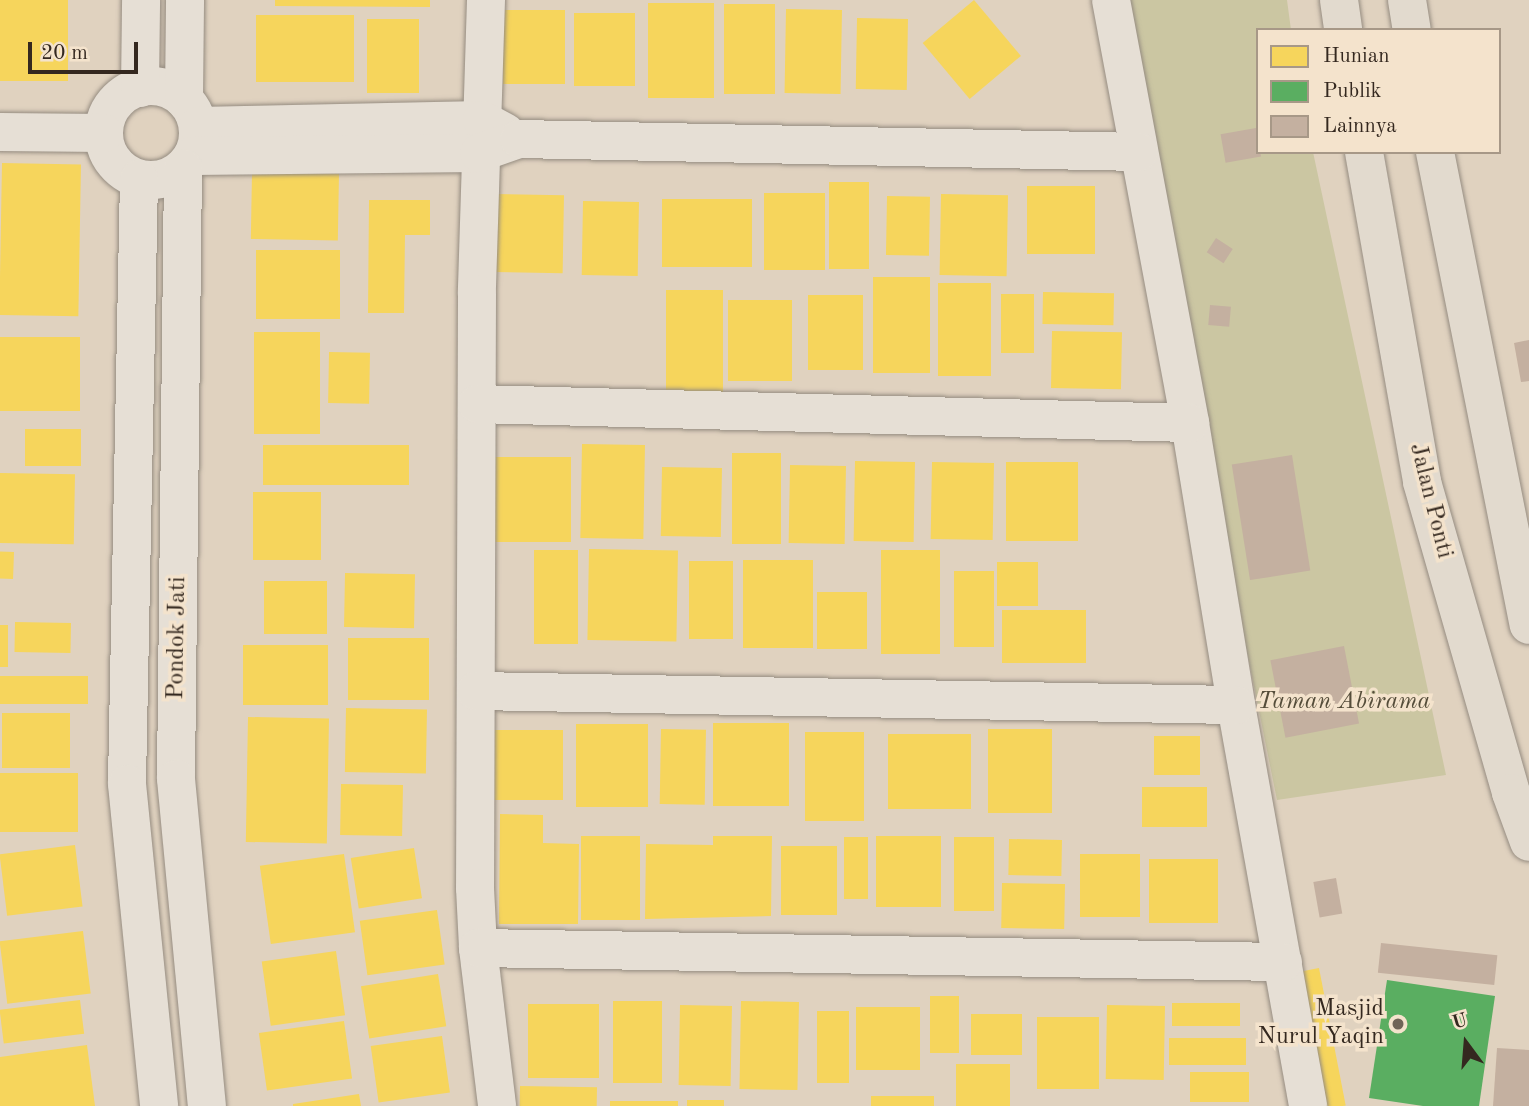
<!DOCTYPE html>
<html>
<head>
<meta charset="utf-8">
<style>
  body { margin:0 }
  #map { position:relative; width:1529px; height:1106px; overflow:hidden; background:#e0d2bf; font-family:"Old Standard TT",serif }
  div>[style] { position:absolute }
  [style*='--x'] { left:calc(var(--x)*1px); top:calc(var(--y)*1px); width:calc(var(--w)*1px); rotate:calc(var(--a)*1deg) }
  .green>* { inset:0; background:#cbc6a2 }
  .homes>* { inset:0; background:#f6d55c; transform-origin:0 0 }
  .public>* { inset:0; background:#5aae61 }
  .building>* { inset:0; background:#c4b0a0; transform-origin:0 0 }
  .roads { filter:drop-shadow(0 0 2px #958c81) drop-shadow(0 0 2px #958c81) }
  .minor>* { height:38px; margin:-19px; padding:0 19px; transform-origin:19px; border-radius:19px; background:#e6dfd5 }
  .minor>.ring { margin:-19px; padding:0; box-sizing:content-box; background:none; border:38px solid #e6dfd5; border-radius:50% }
  .major>* { height:38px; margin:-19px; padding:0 19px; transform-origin:19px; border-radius:19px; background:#e2dace }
  .dots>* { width:19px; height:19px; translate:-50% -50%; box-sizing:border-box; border:4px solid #f4e3cc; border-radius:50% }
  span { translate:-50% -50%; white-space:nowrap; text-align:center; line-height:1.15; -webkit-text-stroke:7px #f4e3cc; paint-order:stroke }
  .street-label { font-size:24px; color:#34281f }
  .park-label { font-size:24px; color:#554d3a; font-style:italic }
  .poi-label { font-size:24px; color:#34281f }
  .right { translate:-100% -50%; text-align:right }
  .legend { position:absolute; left:1256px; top:28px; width:245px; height:126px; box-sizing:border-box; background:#f4e3cc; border:2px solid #a79887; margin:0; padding:9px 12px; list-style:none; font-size:21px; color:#34281f }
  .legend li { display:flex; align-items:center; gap:14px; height:35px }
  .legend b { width:35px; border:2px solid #a79887 }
  .north { position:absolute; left:1431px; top:1008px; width:70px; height:70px; -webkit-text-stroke:5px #f4e3cc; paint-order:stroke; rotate:344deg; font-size:19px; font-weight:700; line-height:28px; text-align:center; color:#34281f }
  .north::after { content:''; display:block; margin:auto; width:24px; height:32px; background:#34281f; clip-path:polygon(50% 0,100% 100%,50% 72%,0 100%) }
  .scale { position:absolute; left:28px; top:42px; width:110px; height:32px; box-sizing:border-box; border:4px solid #34281f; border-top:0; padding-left:9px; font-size:21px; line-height:24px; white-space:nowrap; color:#34281f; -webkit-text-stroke:5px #f4e3cc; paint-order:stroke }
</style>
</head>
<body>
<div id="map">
  <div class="green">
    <div style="clip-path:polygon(1123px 0,1287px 0,1291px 30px,1258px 30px,1258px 152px,1313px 152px,1446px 775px,1277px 800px,1225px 543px)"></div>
  </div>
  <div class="homes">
    <div style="left:0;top:0;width:68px;height:81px"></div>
    <div style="clip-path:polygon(275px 0,430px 0,430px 7px,275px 6px)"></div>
    <div style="left:974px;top:0;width:73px;height:67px;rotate:50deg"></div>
    <div style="left:648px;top:3px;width:66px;height:95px"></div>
    <div style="left:724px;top:4px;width:51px;height:90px"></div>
    <div style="left:503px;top:10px;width:62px;height:74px"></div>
    <div style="left:842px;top:10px;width:84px;height:56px;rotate:91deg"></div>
    <div style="left:574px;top:13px;width:61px;height:73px"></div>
    <div style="left:256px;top:15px;width:98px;height:67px"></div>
    <div style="left:857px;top:18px;width:51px;height:71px;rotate:1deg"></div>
    <div style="left:367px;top:19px;width:52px;height:74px"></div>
    <div style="left:2px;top:163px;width:79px;height:152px;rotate:1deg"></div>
    <div style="left:252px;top:172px;width:87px;height:67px;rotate:1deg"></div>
    <div style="left:829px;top:182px;width:40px;height:87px"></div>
    <div style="left:1027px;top:186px;width:68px;height:68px"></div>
    <div style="left:764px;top:193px;width:61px;height:77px"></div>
    <div style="left:493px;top:194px;width:71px;height:78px;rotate:1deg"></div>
    <div style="left:941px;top:194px;width:67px;height:81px;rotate:1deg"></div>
    <div style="left:887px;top:196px;width:43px;height:59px;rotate:1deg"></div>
    <div style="left:662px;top:199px;width:90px;height:68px"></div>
    <div style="clip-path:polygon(369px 200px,430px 200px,430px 235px,405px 235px,404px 313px,368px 313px)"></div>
    <div style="left:583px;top:201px;width:56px;height:74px;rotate:1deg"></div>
    <div style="left:256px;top:250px;width:84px;height:69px"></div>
    <div style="left:873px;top:277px;width:57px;height:96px"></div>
    <div style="left:938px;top:283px;width:53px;height:93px"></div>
    <div style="left:666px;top:290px;width:57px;height:107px"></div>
    <div style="left:1043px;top:292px;width:71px;height:32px;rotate:1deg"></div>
    <div style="left:1001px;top:294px;width:33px;height:59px"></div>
    <div style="left:808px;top:295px;width:55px;height:75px"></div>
    <div style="left:728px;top:300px;width:64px;height:81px"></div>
    <div style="left:1052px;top:331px;width:70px;height:57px;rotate:1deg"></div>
    <div style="left:254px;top:332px;width:66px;height:102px"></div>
    <div style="left:0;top:337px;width:80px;height:74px"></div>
    <div style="left:329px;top:352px;width:41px;height:51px;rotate:1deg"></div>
    <div style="left:25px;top:429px;width:56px;height:37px"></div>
    <div style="left:582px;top:444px;width:63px;height:94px;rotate:1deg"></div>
    <div style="left:263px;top:445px;width:146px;height:40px"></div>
    <div style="left:732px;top:453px;width:49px;height:91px"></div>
    <div style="left:492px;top:457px;width:79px;height:85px"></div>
    <div style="left:855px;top:461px;width:60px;height:80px;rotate:1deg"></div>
    <div style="left:932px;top:462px;width:62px;height:77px;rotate:1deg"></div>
    <div style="left:1006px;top:462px;width:72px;height:79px"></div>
    <div style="left:790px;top:465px;width:56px;height:78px;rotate:1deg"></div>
    <div style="left:662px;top:467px;width:60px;height:69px;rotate:1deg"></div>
    <div style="left:0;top:473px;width:75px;height:70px;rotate:1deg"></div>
    <div style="left:253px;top:492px;width:68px;height:68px"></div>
    <div style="left:589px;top:549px;width:89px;height:91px;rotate:1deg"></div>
    <div style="left:534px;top:550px;width:44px;height:94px"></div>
    <div style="left:881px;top:550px;width:59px;height:104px"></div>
    <div style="left:14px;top:552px;width:27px;height:14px;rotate:92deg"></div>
    <div style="left:743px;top:560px;width:70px;height:88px"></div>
    <div style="left:689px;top:561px;width:44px;height:78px"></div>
    <div style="left:997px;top:562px;width:41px;height:44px"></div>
    <div style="left:954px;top:571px;width:40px;height:76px"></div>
    <div style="left:345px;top:573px;width:70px;height:54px;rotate:1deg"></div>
    <div style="left:264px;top:581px;width:63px;height:53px"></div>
    <div style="left:817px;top:592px;width:50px;height:57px"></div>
    <div style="left:1002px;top:610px;width:84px;height:53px"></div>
    <div style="left:15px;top:622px;width:56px;height:30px;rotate:1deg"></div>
    <div style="left:0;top:625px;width:8px;height:42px"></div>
    <div style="left:348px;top:638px;width:81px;height:62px"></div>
    <div style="left:243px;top:645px;width:85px;height:60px"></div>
    <div style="left:0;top:676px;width:88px;height:28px"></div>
    <div style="left:346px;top:708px;width:81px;height:64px;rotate:1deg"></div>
    <div style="left:2px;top:713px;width:68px;height:55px"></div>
    <div style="left:248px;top:717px;width:81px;height:125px;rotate:1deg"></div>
    <div style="left:713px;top:723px;width:76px;height:83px"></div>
    <div style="left:576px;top:724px;width:72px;height:83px"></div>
    <div style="left:661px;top:729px;width:45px;height:75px;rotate:1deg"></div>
    <div style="left:988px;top:729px;width:64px;height:84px"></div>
    <div style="left:493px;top:730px;width:70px;height:70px"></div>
    <div style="left:805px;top:732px;width:59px;height:89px"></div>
    <div style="left:888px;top:734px;width:83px;height:75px"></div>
    <div style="left:1154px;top:736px;width:46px;height:39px"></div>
    <div style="left:0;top:773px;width:78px;height:59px"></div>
    <div style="left:341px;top:784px;width:62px;height:51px;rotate:1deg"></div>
    <div style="left:1142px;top:787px;width:65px;height:40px"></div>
    <div style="clip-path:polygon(500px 814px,543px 815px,543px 843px,579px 844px,578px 924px,499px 924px)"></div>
    <div style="left:581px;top:836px;width:59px;height:84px"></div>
    <div style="clip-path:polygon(713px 836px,772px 836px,771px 916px,645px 919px,646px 844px,713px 845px)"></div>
    <div style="left:876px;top:836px;width:65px;height:71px"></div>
    <div style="left:844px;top:837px;width:24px;height:62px"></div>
    <div style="left:954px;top:837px;width:40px;height:74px"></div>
    <div style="left:1009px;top:839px;width:53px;height:36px;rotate:1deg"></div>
    <div style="left:75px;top:845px;width:62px;height:76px;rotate:83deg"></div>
    <div style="left:781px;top:846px;width:56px;height:69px"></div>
    <div style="left:414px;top:848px;width:51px;height:64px;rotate:81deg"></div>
    <div style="left:344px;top:854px;width:79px;height:85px;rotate:82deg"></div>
    <div style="left:1080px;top:854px;width:60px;height:63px"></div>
    <div style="left:1149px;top:859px;width:69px;height:64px"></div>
    <div style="left:1002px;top:883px;width:63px;height:45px;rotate:1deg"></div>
    <div style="left:437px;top:910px;width:55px;height:78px;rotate:82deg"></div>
    <div style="left:83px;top:931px;width:63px;height:84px;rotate:83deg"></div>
    <div style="left:336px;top:951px;width:65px;height:75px;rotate:82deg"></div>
    <div style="left:1319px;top:968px;width:140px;height:30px;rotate:79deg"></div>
    <div style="left:438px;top:974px;width:53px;height:78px;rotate:81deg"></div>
    <div style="left:930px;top:996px;width:29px;height:57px"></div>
    <div style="left:80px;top:1000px;width:34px;height:81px;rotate:83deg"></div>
    <div style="left:613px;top:1001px;width:49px;height:82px"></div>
    <div style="left:741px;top:1001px;width:58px;height:88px;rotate:1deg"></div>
    <div style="left:1172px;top:1003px;width:68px;height:23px"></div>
    <div style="left:528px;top:1004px;width:71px;height:74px"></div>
    <div style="left:680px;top:1005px;width:52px;height:80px;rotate:1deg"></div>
    <div style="left:1107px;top:1005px;width:58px;height:74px;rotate:1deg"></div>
    <div style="left:856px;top:1007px;width:64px;height:63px"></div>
    <div style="left:817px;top:1011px;width:32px;height:72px"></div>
    <div style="left:971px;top:1014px;width:51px;height:41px"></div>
    <div style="left:1037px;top:1017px;width:62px;height:72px"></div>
    <div style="left:344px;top:1021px;width:58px;height:86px;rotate:82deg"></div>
    <div style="left:442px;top:1036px;width:57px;height:72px;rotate:82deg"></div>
    <div style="left:1169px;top:1038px;width:77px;height:27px"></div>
    <div style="clip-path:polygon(87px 1045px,95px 1106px,0 1106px,0 1057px)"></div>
    <div style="left:956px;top:1064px;width:54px;height:42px"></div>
    <div style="left:1190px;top:1072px;width:59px;height:30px"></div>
    <div style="left:520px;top:1086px;width:77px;height:20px;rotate:1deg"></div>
    <div style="clip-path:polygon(359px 1094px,361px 1106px,293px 1106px,293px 1104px)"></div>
    <div style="left:934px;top:1096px;width:10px;height:63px;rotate:90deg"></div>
    <div style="left:687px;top:1100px;width:37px;height:6px"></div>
    <div style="left:610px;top:1101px;width:68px;height:5px"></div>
  </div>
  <div class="public">
    <div style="clip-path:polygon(1387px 980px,1495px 996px,1479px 1106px,1423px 1106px,1369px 1098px)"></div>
  </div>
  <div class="building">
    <div style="left:1256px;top:128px;width:29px;height:36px;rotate:80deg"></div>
    <div style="left:1216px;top:238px;width:20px;height:17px;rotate:33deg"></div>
    <div style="left:1210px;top:305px;width:21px;height:20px;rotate:5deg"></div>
    <div style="clip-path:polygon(1529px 340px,1529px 381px,1521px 382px,1514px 343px)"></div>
    <div style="left:1292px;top:455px;width:117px;height:61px;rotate:81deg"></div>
    <div style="left:1344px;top:646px;width:79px;height:75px;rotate:79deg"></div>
    <div style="left:1336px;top:878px;width:36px;height:23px;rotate:80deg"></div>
    <div style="left:1381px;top:943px;width:117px;height:30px;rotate:6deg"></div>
    <div style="clip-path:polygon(1497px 1048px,1529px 1050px,1529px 1106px,1493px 1106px)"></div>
  </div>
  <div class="roads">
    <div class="minor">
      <div style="--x:486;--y:0;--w:294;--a:91.8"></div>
      <div style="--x:477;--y:294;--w:594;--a:90.19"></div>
      <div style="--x:475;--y:888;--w:60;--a:87.1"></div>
      <div style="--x:478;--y:948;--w:159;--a:83.1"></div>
      <div style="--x:1111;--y:0;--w:430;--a:79.4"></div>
      <div style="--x:1190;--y:423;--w:286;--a:80.7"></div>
      <div style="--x:1236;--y:705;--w:407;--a:79.8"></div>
      <div class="ring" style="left:104px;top:86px;width:56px;height:56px"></div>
      <div style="--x:140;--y:88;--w:88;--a:-89.3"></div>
      <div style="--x:184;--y:99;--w:99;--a:-89.4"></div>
      <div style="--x:198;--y:126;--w:284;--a:-1.2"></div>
      <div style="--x:482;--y:120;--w:26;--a:28"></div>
      <div style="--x:0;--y:132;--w:104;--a:0.6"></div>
      <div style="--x:193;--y:156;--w:286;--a:-0.6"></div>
      <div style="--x:479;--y:153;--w:42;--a:-19.3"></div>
      <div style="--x:519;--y:139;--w:620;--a:1.2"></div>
      <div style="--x:183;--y:168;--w:611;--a:90.66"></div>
      <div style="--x:176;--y:779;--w:328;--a:84.6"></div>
      <div style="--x:139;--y:179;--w:605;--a:91.14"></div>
      <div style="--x:127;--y:784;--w:324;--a:84.3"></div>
      <div style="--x:477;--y:404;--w:713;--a:1.53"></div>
      <div style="--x:476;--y:691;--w:760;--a:1.06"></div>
      <div style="--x:478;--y:948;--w:805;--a:1"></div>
    </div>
    <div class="major">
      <div style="--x:1339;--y:0;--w:30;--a:82"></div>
      <div style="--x:1407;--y:0;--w:30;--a:81"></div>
      <div style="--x:1364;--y:152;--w:335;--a:80"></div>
      <div style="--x:1422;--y:482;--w:323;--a:74"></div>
      <div style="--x:1511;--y:793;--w:52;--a:69.8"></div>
      <div style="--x:1435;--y:152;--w:482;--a:78.8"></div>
    </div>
  </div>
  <div class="dots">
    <div style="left:1398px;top:1024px;background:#706457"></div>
  </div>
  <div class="street-label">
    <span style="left:1430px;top:501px;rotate:76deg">Jalan Ponti</span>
    <span style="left:178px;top:638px;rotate:-89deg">Pondok Jati</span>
  </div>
  <div class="park-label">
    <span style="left:1344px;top:703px">Taman Abirama</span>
  </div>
  <div class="poi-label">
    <span class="right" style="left:1384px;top:1024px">Masjid<br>Nurul Yaqin</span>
  </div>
  <ul class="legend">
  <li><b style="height:19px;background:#f6d55c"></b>Hunian</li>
  <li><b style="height:19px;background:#5aae61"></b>Publik</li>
  <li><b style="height:19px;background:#c4b0a0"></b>Lainnya</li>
  </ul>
  <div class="north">U</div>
  <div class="scale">20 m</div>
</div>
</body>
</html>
